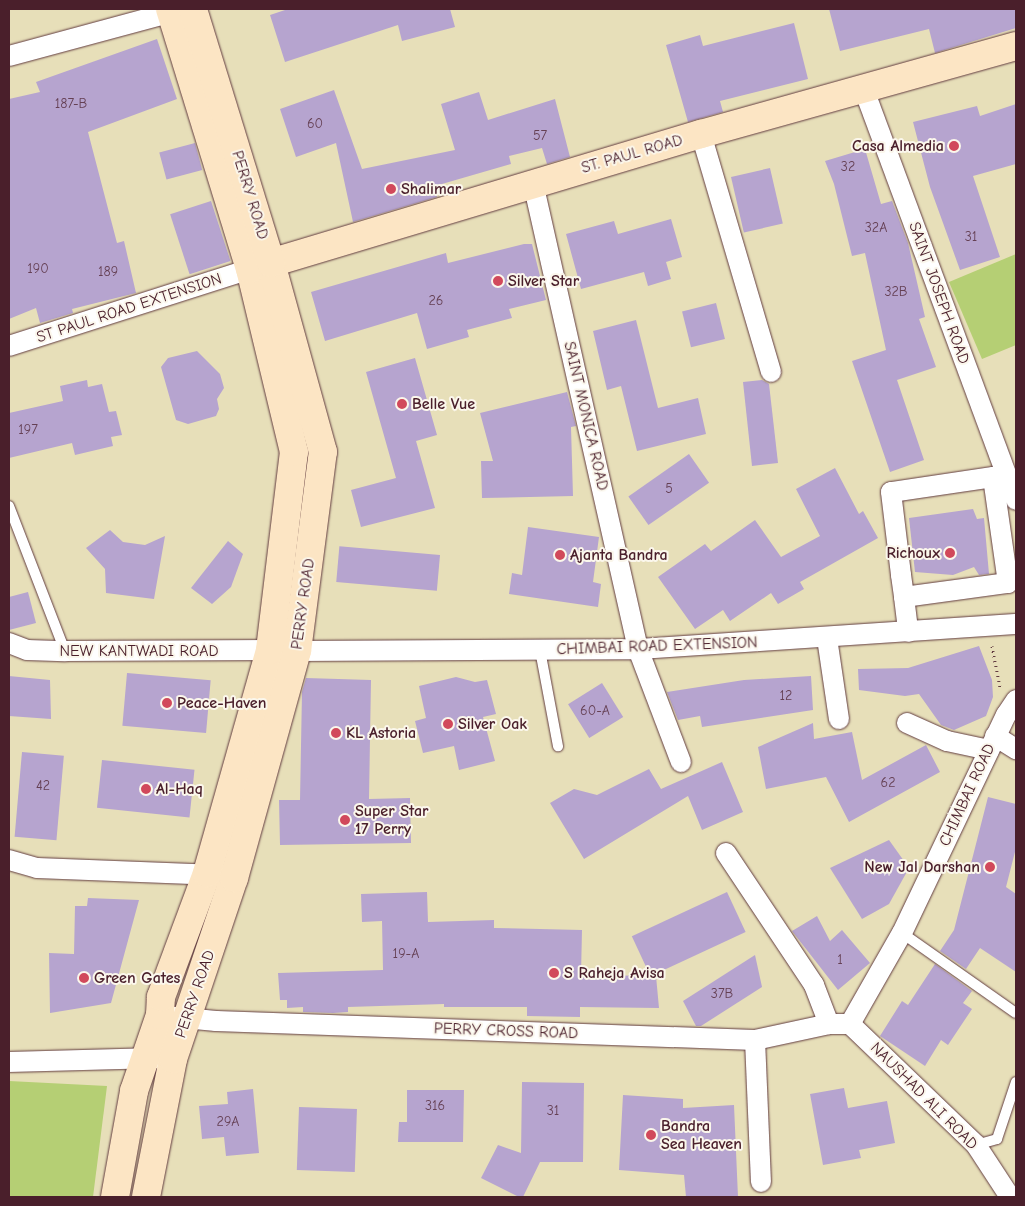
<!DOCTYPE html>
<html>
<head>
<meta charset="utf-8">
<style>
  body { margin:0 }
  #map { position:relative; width:1025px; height:1206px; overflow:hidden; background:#e7dfb9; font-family:"Comic Neue",sans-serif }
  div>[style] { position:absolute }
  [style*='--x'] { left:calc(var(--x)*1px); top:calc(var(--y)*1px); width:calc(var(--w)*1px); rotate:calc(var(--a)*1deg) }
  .green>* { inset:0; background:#b5cf74 }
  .building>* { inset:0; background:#b6a4cf; transform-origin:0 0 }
  .path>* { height:3px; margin-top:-1.5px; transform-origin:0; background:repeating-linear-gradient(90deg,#623c40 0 1px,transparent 0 5px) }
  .roads { filter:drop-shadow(0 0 1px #623c40) drop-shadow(0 0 1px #623c40) }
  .lane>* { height:10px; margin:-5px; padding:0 5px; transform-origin:5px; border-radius:5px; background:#fff }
  .street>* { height:20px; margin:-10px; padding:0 10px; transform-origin:10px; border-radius:10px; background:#fff }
  .secondary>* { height:28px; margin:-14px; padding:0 14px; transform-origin:14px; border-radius:14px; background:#fce5c4 }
  .dots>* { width:14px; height:14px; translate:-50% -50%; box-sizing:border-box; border:2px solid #fbf7ec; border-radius:50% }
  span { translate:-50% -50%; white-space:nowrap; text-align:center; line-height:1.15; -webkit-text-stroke:4px #fbf7ec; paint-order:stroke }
  .number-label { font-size:14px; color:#654054 }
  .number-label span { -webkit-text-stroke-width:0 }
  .poi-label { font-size:16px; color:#4a1f2b; font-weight:700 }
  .right { translate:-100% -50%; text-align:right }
  .left { translate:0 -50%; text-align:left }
  .street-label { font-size:16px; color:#4a1f2b }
  .frame { position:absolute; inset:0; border:10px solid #4a1f2b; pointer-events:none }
</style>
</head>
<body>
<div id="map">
  <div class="green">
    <div style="clip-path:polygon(1016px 254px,1016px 345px,982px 359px,949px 282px)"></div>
    <div style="clip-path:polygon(9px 1081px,107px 1086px,93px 1197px,9px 1197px)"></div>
  </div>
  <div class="building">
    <div style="clip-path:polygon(288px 9px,450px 9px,455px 27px,402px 41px,398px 25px,285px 62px,270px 15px)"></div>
    <div style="clip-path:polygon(829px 9px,1016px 9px,1016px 28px,935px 53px,929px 29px,840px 51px)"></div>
    <div style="clip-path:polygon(794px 23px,808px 79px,720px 101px,723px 112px,688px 122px,666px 45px,700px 35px,703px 46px)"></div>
    <div style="clip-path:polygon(157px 39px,177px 99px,88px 132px,117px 243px,124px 241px,136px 293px,72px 309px,73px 313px,40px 323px,36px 308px,9px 319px,9px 99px,40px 92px,36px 82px)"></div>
    <div style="clip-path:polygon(334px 90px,362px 169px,455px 150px,441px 104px,479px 92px,488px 120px,555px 99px,570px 157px,547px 164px,542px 148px,509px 156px,511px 164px,435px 186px,437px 197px,353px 222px,336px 143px,296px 157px,280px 109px)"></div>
    <div style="clip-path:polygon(1016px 104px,1016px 164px,973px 176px,1000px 257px,960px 270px,930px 187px,913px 122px,977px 106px,980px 116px)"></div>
    <div style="left:195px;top:143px;width:28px;height:37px;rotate:75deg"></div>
    <div style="clip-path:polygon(865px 149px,881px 204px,892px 201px,908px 243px,925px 317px,919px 319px,936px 367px,897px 380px,924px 460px,890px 472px,852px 361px,886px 350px,865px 253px,852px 256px,834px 184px,825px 161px)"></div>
    <div style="left:770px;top:168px;width:57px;height:40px;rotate:77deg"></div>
    <div style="left:211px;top:201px;width:63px;height:43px;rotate:72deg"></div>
    <div style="clip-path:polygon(671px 219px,682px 257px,666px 262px,671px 279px,648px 286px,644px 272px,581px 289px,566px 234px,614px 221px,618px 234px)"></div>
    <div style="clip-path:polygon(524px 244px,532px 244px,546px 300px,509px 309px,512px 318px,467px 330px,469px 337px,427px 349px,417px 313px,325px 341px,311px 292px,446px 253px,448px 263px)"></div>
    <div style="left:716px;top:303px;width:37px;height:35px;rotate:76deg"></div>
    <div style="clip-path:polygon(636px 320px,658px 408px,698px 398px,706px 434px,637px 451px,621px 386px,607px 390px,593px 331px)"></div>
    <div style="clip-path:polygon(197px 351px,220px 374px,224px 388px,217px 399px,219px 409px,216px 416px,188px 424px,176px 420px,161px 367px,168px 358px)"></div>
    <div style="clip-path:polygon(415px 358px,437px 435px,416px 441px,435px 508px,361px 527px,351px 490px,396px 478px,366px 372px)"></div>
    <div style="clip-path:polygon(87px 380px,88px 387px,102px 384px,109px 412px,116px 411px,122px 435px,111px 437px,113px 446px,75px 455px,72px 443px,9px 458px,9px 413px,63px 401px,60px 386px)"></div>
    <div style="clip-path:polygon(762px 380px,769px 384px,778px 463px,752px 466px,743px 382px)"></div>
    <div style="clip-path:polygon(567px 392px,576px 426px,571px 427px,573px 496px,482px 498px,481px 461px,493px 461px,480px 413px)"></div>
    <div style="left:689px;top:454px;width:35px;height:74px;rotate:55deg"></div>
    <div style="clip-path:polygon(835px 468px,859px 514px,863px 511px,878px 538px,800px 582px,804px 589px,778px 604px,771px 593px,730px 621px,723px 610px,695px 629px,658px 577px,705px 544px,711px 551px,755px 520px,781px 557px,820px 536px,796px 489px)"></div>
    <div style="clip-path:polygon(973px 509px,977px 519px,984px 518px,989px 574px,979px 575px,974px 567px,953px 575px,915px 572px,909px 518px)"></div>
    <div style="clip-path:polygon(528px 527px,599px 537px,593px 582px,601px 584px,598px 607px,509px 594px,512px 573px,522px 575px)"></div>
    <div style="clip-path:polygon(110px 530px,123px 542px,145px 545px,165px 536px,154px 599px,106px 593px,105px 569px,86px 548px)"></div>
    <div style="clip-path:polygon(228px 541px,243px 554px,231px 587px,212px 604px,191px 588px)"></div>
    <div style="left:440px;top:555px;width:36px;height:101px;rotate:95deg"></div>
    <div style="clip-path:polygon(28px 592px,36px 623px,9px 630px,9px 597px)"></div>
    <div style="clip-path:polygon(979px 646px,992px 680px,993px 697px,986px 716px,954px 730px,941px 725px,919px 694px,905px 696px,859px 690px,858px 669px,908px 668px)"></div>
    <div style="left:127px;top:673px;width:84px;height:53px;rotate:5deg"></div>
    <div style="clip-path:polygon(9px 676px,50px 680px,51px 719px,9px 716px)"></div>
    <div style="clip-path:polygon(811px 676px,813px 710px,702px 727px,700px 716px,678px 720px,667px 692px,744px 680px)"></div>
    <div style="clip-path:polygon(456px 677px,475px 682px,487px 680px,496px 714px,483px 717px,495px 761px,459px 770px,454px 746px,423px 753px,415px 721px,426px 718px,419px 686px)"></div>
    <div style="clip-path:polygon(306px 678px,371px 680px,369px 799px,410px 798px,411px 843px,280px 845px,279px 800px,300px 800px,302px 692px)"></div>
    <div style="left:602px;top:683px;width:40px;height:40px;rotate:58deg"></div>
    <div style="clip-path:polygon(813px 723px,814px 739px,852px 732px,862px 780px,926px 745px,940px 772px,849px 822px,826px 777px,766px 789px,758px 747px)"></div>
    <div style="left:22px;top:752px;width:42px;height:85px;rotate:5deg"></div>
    <div style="left:102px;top:760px;width:93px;height:48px;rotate:6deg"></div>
    <div style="clip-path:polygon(722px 762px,743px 812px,702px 830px,688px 796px,584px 859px,550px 803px,574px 789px,597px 795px,649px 769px,661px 789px)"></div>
    <div style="clip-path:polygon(988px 797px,1016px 804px,1016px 848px,1006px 887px,1016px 894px,1016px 972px,980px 948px,966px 969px,940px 951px,954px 930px)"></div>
    <div style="clip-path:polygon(889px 840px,909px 868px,889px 904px,862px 919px,830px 868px)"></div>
    <div style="clip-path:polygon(427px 892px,428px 922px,494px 920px,494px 928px,582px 930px,581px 975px,656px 976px,659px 1008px,580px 1007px,580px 1017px,527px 1016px,527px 1007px,444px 1007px,444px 1004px,348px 1007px,348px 1012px,333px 1013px,303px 1012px,303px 1007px,287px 1008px,287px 1000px,280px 1000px,278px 973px,383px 970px,382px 921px,362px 922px,361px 894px)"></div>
    <div style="left:727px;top:892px;width:44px;height:105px;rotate:65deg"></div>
    <div style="clip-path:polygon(88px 898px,139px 900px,111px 1003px,50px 1013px,49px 953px,74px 954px,75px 906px,87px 906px)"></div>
    <div style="clip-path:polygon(817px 916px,830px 941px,842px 930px,870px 963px,838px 990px,792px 931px)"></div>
    <div style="clip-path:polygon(755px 955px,762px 987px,701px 1026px,696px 1026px,683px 1001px)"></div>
    <div style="clip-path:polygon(935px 964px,972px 991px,963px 1003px,972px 1009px,948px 1045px,941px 1040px,925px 1066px,880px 1036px,902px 1001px,908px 1005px)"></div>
    <div style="clip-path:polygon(522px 1082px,584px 1083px,583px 1162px,540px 1162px,523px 1197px,519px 1197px,481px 1178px,498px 1145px,521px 1153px)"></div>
    <div style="clip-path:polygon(844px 1088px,848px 1108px,887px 1101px,895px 1143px,859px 1150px,861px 1158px,823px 1165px,810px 1094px)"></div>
    <div style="clip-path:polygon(253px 1089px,259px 1153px,226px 1156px,224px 1137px,202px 1139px,199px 1106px,228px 1104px,227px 1092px)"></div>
    <div style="clip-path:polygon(407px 1090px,464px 1090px,463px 1142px,398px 1142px,399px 1122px,407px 1122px)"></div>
    <div style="clip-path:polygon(623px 1095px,683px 1099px,683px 1108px,734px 1105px,738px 1197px,686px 1197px,684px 1175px,619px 1170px)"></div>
    <div style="left:299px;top:1107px;width:58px;height:63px;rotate:2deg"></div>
  </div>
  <div class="path">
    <div style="--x:992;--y:646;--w:42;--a:79"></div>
  </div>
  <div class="roads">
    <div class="lane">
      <div style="--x:9;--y:506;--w:155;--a:68.9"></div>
      <div style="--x:540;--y:650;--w:98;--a:79.4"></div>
      <div style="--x:902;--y:933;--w:139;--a:35.1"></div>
      <div style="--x:976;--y:1145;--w:22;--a:-16"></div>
      <div style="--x:997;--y:1139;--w:60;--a:-71.6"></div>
    </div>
    <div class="street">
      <div style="--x:9;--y:56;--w:180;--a:-15.1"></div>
      <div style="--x:863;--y:87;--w:440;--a:69.7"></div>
      <div style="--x:701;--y:134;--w:248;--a:73.6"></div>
      <div style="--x:533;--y:183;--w:478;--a:77.3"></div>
      <div style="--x:638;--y:649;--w:121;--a:69.2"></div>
      <div style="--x:9;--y:346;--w:253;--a:-17.7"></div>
      <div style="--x:904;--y:597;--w:105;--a:-7.7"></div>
      <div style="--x:1008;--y:583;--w:107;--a:-98.1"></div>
      <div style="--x:993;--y:477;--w:103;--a:171.6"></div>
      <div style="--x:891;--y:492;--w:84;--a:83.1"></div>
      <div style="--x:901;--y:575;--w:22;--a:82"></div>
      <div style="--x:904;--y:597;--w:35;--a:83"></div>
      <div style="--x:827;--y:638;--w:82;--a:81.6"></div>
      <div style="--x:9;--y:643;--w:19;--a:21"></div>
      <div style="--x:27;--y:650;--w:38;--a:2"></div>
      <div style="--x:65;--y:651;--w:205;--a:-0.3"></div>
      <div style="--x:297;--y:651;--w:341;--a:-0.3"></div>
      <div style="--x:638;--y:649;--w:379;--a:-3.8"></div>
      <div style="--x:907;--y:723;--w:44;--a:24.2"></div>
      <div style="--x:947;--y:741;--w:43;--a:12.1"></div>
      <div style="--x:995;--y:736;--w:25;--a:32"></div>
      <div style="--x:726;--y:853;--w:159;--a:56.3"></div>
      <div style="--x:814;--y:985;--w:42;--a:69"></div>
      <div style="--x:9;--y:860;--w:29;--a:16"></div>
      <div style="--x:37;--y:868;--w:181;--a:2.2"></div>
      <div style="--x:174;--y:1017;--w:42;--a:5.4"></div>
      <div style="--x:216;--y:1021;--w:539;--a:2.02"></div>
      <div style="--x:755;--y:1040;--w:76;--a:-12.2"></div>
      <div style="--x:829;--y:1024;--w:21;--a:0"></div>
      <div style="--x:850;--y:1024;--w:105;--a:-60.3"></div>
      <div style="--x:902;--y:933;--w:242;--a:-64.5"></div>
      <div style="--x:1006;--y:715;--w:18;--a:-56"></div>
      <div style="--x:850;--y:1024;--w:175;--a:43.8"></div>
      <div style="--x:976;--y:1145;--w:62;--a:56.8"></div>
      <div style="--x:755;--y:1040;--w:142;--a:87.6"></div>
      <div style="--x:9;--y:1062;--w:148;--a:-1.5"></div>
    </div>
    <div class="secondary">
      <div style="--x:254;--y:268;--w:467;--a:-16.7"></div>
      <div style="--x:701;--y:134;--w:327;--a:-15.6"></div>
      <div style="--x:115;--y:1197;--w:108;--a:-79.8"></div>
      <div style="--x:134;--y:1091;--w:80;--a:-71.1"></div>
      <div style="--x:160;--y:1015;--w:18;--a:-87"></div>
      <div style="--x:161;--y:997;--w:132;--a:-69.6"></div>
      <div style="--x:207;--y:873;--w:232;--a:-74.2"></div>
      <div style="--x:270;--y:650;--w:199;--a:-83.1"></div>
      <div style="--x:294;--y:452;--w:188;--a:-103.5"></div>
      <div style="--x:250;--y:269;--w:272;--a:-107.1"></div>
      <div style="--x:146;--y:1197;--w:141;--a:-78.9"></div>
      <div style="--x:173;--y:1059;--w:191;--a:-71.4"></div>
      <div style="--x:234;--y:878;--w:236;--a:-74.5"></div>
      <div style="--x:297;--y:651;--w:201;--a:-82.6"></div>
      <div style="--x:323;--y:452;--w:196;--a:-105.4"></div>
      <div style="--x:271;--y:263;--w:266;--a:-107.1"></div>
    </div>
  </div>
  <div class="dots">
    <div style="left:954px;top:146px;background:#d1495b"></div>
    <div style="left:391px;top:189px;background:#d1495b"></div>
    <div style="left:498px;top:281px;background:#d1495b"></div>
    <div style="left:402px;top:404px;background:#d1495b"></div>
    <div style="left:950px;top:553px;background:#d1495b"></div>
    <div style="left:560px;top:555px;background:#d1495b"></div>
    <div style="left:167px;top:703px;background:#d1495b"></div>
    <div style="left:448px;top:724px;background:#d1495b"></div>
    <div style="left:336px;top:733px;background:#d1495b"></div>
    <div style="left:146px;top:789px;background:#d1495b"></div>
    <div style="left:345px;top:820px;background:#d1495b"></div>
    <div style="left:990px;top:867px;background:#d1495b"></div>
    <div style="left:554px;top:973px;background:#d1495b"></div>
    <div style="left:84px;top:978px;background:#d1495b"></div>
    <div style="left:651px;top:1135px;background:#d1495b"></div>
  </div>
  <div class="number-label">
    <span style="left:71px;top:104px">187-B</span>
    <span style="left:315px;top:124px">60</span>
    <span style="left:540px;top:136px">57</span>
    <span style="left:848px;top:167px">32</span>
    <span style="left:876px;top:228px">32A</span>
    <span style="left:971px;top:237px">31</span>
    <span style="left:38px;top:269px">190</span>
    <span style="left:108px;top:272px">189</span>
    <span style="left:896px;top:292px">32B</span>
    <span style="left:436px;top:301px">26</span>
    <span style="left:28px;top:430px">197</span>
    <span style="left:669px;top:489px">5</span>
    <span style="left:786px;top:696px">12</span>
    <span style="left:595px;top:711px">60-A</span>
    <span style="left:888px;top:783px">62</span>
    <span style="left:43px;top:786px">42</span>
    <span style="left:406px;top:954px">19-A</span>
    <span style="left:840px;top:960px">1</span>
    <span style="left:722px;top:994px">37B</span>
    <span style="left:435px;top:1106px">316</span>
    <span style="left:553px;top:1111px">31</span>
    <span style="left:228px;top:1122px">29A</span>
  </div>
  <div class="poi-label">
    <span class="right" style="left:944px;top:146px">Casa Almedia</span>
    <span class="left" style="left:401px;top:189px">Shalimar</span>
    <span class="left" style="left:508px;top:281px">Silver Star</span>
    <span class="left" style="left:412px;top:404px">Belle Vue</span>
    <span class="right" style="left:940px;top:553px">Richoux</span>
    <span class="left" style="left:570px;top:555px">Ajanta Bandra</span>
    <span class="left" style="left:177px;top:703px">Peace-Haven</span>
    <span class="left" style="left:458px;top:724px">Silver Oak</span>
    <span class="left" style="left:346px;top:733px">KL Astoria</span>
    <span class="left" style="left:156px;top:789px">Al-Haq</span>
    <span class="left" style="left:355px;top:820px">Super Star<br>17 Perry</span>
    <span class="right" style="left:980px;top:867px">New Jal Darshan</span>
    <span class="left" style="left:564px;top:973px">S Raheja Avisa</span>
    <span class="left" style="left:94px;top:978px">Green Gates</span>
    <span class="left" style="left:661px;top:1135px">Bandra<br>Sea Heaven</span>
  </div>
  <div class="street-label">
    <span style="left:632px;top:154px;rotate:-16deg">ST. PAUL ROAD</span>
    <span style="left:250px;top:195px;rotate:73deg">PERRY ROAD</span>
    <span style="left:939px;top:293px;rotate:70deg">SAINT JOSEPH ROAD</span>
    <span style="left:129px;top:308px;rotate:-18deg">ST PAUL ROAD EXTENSION</span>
    <span style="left:586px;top:416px;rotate:77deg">SAINT MONICA ROAD</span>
    <span style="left:303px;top:604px;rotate:-82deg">PERRY ROAD</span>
    <span style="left:657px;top:646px;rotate:-2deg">CHIMBAI ROAD EXTENSION</span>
    <span style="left:139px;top:651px">NEW KANTWADI ROAD</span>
    <span style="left:967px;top:795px;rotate:-65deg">CHIMBAI ROAD</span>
    <span style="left:195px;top:994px;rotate:-71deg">PERRY ROAD</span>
    <span style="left:506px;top:1031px;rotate:2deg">PERRY CROSS ROAD</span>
    <span style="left:924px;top:1096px;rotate:45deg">NAUSHAD ALI ROAD</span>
  </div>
  <div class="frame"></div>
</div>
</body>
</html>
